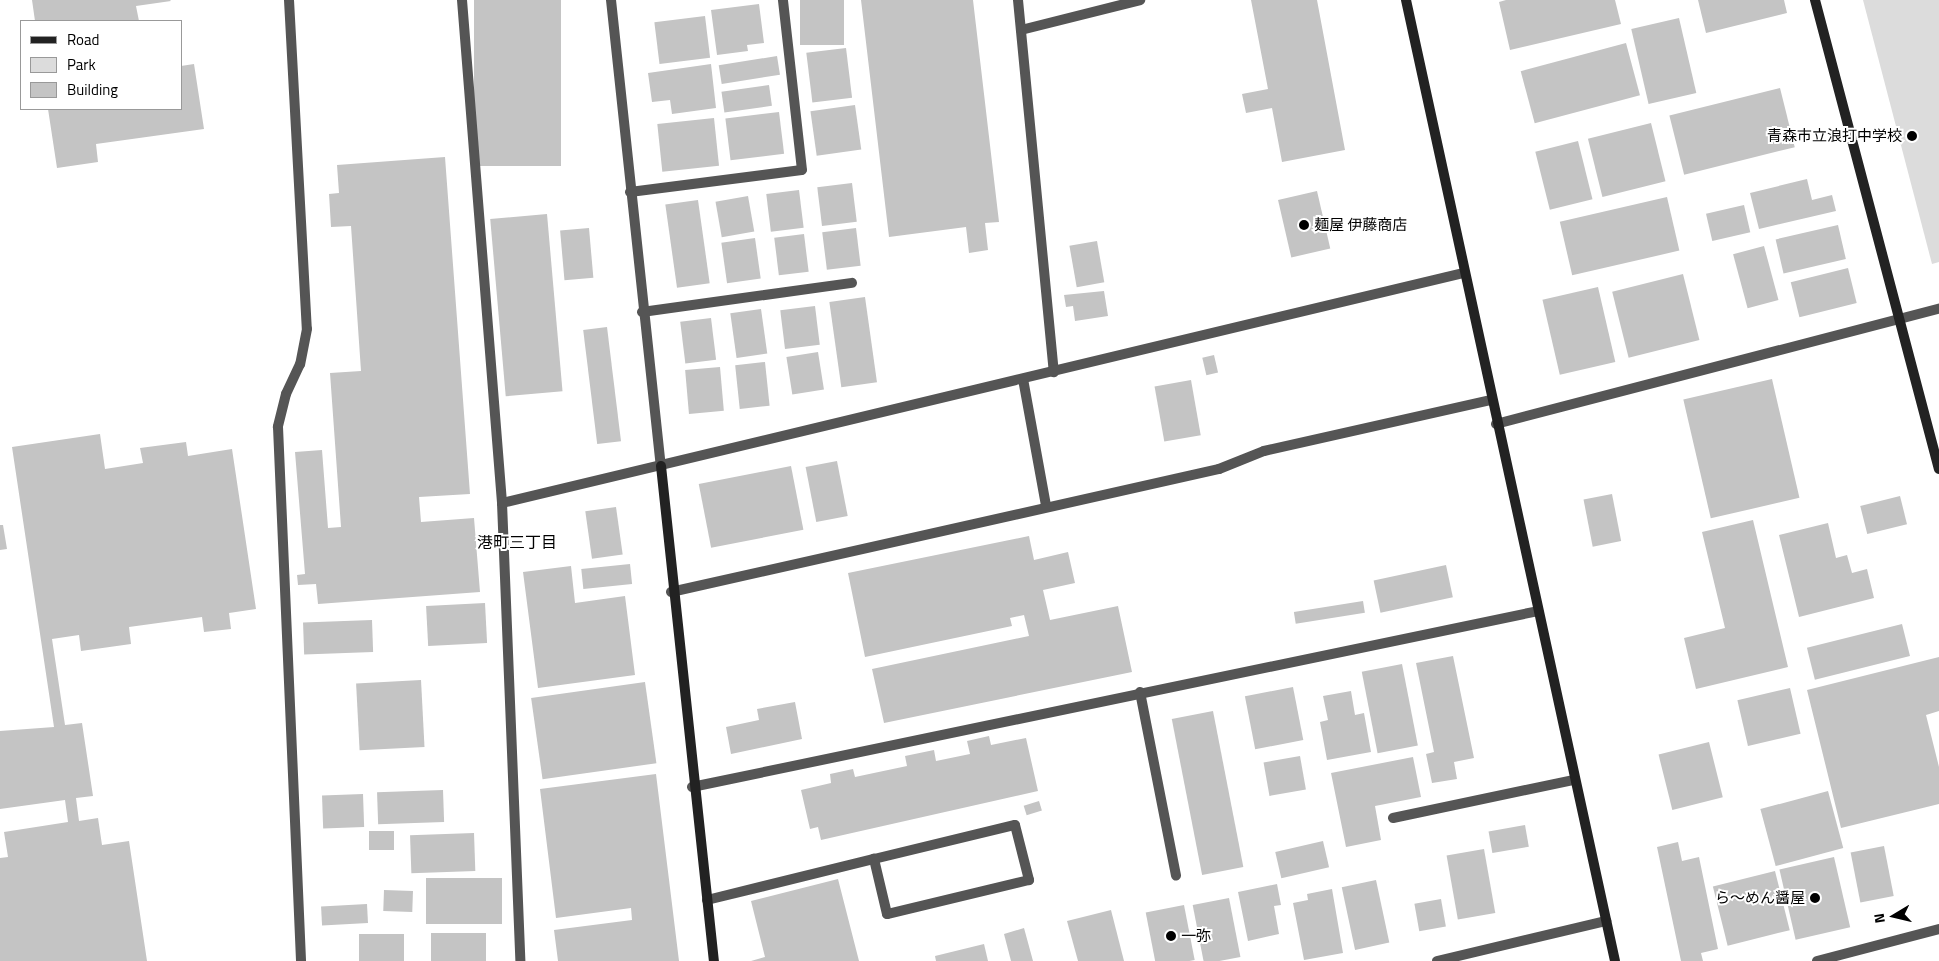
<!DOCTYPE html>
<html>
<head>
<meta charset="utf-8">
<style>
  body { margin:0 }
  #map { position:relative; width:1939px; height:961px; overflow:hidden; background:#fff; font-family:"Titillium Web","Noto Sans JP",sans-serif }
  div>[style] { position:absolute }
  [style*='--x'] { left:calc(var(--x)*1px); top:calc(var(--y)*1px); width:calc(var(--w)*1px); rotate:calc(var(--a)*1deg) }
  .green>* { inset:0; background:#dcdcdc }
  .building>* { inset:0; background:#c4c4c4; transform-origin:0 0 }
  .lane>* { height:10px; margin:-5px; padding:0 5px; transform-origin:5px; border-radius:5px; background:#555 }
  .street>* { height:10px; margin:-5px; padding:0 5px; transform-origin:5px; border-radius:5px; background:#555 }
  .secondary>* { height:10px; margin:-5px; padding:0 5px; transform-origin:5px; border-radius:5px; background:#222 }
  .dots>* { width:14px; height:14px; translate:-50% -50%; box-sizing:border-box; border:2px solid #fff; border-radius:50% }
  span { translate:-50% -50%; white-space:nowrap; text-align:center; line-height:1.15; -webkit-text-stroke:4px #fff; paint-order:stroke }
  .poi-label { font-size:15px; color:#000 }
  .right { translate:-100% -50%; text-align:right }
  .left { translate:0 -50%; text-align:left }
  .neighbourhood-label { font-size:16px; color:#000 }
  .legend { position:absolute; left:20px; top:20px; width:162px; height:90px; box-sizing:border-box; background:#fff; border:1px solid #999; margin:0; padding:6px 9px; list-style:none; font-size:15px; color:#000 }
  .legend li { display:flex; align-items:center; gap:10px; height:25px }
  .legend b { width:25px; border:1px solid #999 }
  .north { position:absolute; left:1869px; top:891px; width:50px; height:50px; -webkit-text-stroke:4px #fff; paint-order:stroke; rotate:261deg; font-size:14px; font-weight:700; line-height:20px; text-align:center; color:#000 }
  .north::after { content:''; display:block; margin:auto; width:18px; height:22px; background:#000; clip-path:polygon(50% 0,100% 100%,50% 72%,0 100%) }
</style>
</head>
<body>
<div id="map">
  <div class="green">
    <div style="clip-path:polygon(1863px 0,1939px 0,1939px 262px,1932px 264px)"></div>
  </div>
  <div class="building">
    <div style="clip-path:polygon(32px 0,170px 0,171px 1px,136px 6px,139px 21px,35px 21px)"></div>
    <div style="left:474px;top:0;width:87px;height:166px"></div>
    <div style="left:800px;top:0;width:44px;height:45px"></div>
    <div style="clip-path:polygon(861px 0,973px 0,999px 222px,985px 223px,988px 250px,969px 253px,966px 227px,889px 237px)"></div>
    <div style="clip-path:polygon(1251px 0,1317px 0,1345px 150px,1282px 162px,1272px 108px,1246px 113px,1242px 94px,1268px 89px)"></div>
    <div style="clip-path:polygon(1506px 0,1615px 0,1621px 24px,1510px 50px,1499px 2px)"></div>
    <div style="clip-path:polygon(1698px 0,1784px 0,1787px 13px,1706px 33px)"></div>
    <div style="clip-path:polygon(759px 4px,764px 43px,747px 45px,748px 51px,717px 55px,711px 10px)"></div>
    <div style="left:705px;top:16px;width:42px;height:51px;rotate:83deg"></div>
    <div style="left:1679px;top:18px;width:77px;height:49px;rotate:77deg"></div>
    <div style="left:1626px;top:43px;width:54px;height:109px;rotate:75deg"></div>
    <div style="left:846px;top:48px;width:50px;height:40px;rotate:83deg"></div>
    <div style="left:777px;top:56px;width:19px;height:59px;rotate:81deg"></div>
    <div style="clip-path:polygon(194px 64px,204px 129px,96px 144px,98px 162px,57px 168px,48px 109px,181px 109px,181px 66px)"></div>
    <div style="clip-path:polygon(711px 64px,716px 108px,672px 114px,670px 100px,652px 102px,648px 73px)"></div>
    <div style="left:769px;top:85px;width:21px;height:48px;rotate:82deg"></div>
    <div style="left:1780px;top:88px;width:61px;height:114px;rotate:76deg"></div>
    <div style="left:855px;top:105px;width:45px;height:45px;rotate:82deg"></div>
    <div style="left:779px;top:112px;width:42px;height:54px;rotate:83deg"></div>
    <div style="left:714px;top:118px;width:48px;height:57px;rotate:84deg"></div>
    <div style="left:1651px;top:123px;width:60px;height:65px;rotate:76deg"></div>
    <div style="left:1578px;top:141px;width:60px;height:44px;rotate:76deg"></div>
    <div style="clip-path:polygon(445px 157px,470px 494px,419px 497px,421px 522px,474px 518px,480px 592px,318px 604px,316px 584px,298px 585px,297px 575px,305px 574px,295px 452px,322px 450px,328px 528px,341px 527px,330px 373px,361px 371px,351px 226px,331px 227px,329px 194px,339px 193px,337px 165px)"></div>
    <div style="clip-path:polygon(1807px 179px,1812px 200px,1832px 195px,1836px 211px,1759px 229px,1750px 193px)"></div>
    <div style="left:852px;top:183px;width:39px;height:35px;rotate:83deg"></div>
    <div style="left:799px;top:190px;width:38px;height:33px;rotate:83deg"></div>
    <div style="left:1317px;top:191px;width:59px;height:40px;rotate:77deg"></div>
    <div style="left:748px;top:196px;width:36px;height:33px;rotate:80deg"></div>
    <div style="left:1667px;top:197px;width:55px;height:110px;rotate:77deg"></div>
    <div style="left:698px;top:200px;width:84px;height:33px;rotate:82deg"></div>
    <div style="left:1744px;top:205px;width:28px;height:39px;rotate:77deg"></div>
    <div style="left:547px;top:214px;width:178px;height:57px;rotate:85deg"></div>
    <div style="left:1838px;top:225px;width:35px;height:64px;rotate:77deg"></div>
    <div style="left:589px;top:228px;width:50px;height:29px;rotate:85deg"></div>
    <div style="left:856px;top:228px;width:38px;height:34px;rotate:83deg"></div>
    <div style="left:804px;top:234px;width:38px;height:30px;rotate:83deg"></div>
    <div style="left:755px;top:238px;width:41px;height:34px;rotate:82deg"></div>
    <div style="left:1097px;top:241px;width:42px;height:28px;rotate:80deg"></div>
    <div style="left:1764px;top:246px;width:56px;height:32px;rotate:75deg"></div>
    <div style="left:1848px;top:268px;width:36px;height:59px;rotate:76deg"></div>
    <div style="left:1683px;top:274px;width:68px;height:73px;rotate:76deg"></div>
    <div style="left:1598px;top:287px;width:77px;height:57px;rotate:77deg"></div>
    <div style="clip-path:polygon(1104px 291px,1108px 316px,1075px 321px,1073px 306px,1066px 307px,1064px 295px)"></div>
    <div style="left:865px;top:297px;width:86px;height:36px;rotate:82deg"></div>
    <div style="left:815px;top:306px;width:39px;height:35px;rotate:83deg"></div>
    <div style="left:761px;top:309px;width:45px;height:31px;rotate:82deg"></div>
    <div style="left:711px;top:318px;width:42px;height:31px;rotate:83deg"></div>
    <div style="left:607px;top:327px;width:115px;height:24px;rotate:83deg"></div>
    <div style="left:818px;top:352px;width:38px;height:32px;rotate:81deg"></div>
    <div style="left:1214px;top:355px;width:18px;height:12px;rotate:77deg"></div>
    <div style="left:765px;top:362px;width:44px;height:30px;rotate:84deg"></div>
    <div style="left:720px;top:367px;width:44px;height:35px;rotate:85deg"></div>
    <div style="left:1772px;top:379px;width:122px;height:91px;rotate:77deg"></div>
    <div style="left:1191px;top:380px;width:56px;height:37px;rotate:80deg"></div>
    <div style="clip-path:polygon(100px 434px,105px 469px,143px 463px,140px 448px,186px 442px,188px 456px,232px 449px,256px 609px,229px 613px,231px 629px,204px 632px,202px 617px,129px 627px,131px 644px,81px 651px,79px 635px,52px 639px,65px 725px,82px 723px,93px 796px,76px 798px,79px 821px,98px 818px,102px 845px,129px 841px,147px 961px,0 961px,0 858px,8px 857px,4px 832px,68px 822px,65px 800px,0 809px,0 731px,54px 727px,12px 447px)"></div>
    <div style="left:837px;top:461px;width:56px;height:32px;rotate:79deg"></div>
    <div style="left:791px;top:466px;width:65px;height:94px;rotate:79deg"></div>
    <div style="left:1612px;top:494px;width:48px;height:29px;rotate:79deg"></div>
    <div style="left:1900px;top:496px;width:29px;height:41px;rotate:76deg"></div>
    <div style="left:616px;top:507px;width:48px;height:31px;rotate:82deg"></div>
    <div style="clip-path:polygon(1753px 520px,1788px 667px,1696px 689px,1684px 638px,1725px 628px,1702px 532px)"></div>
    <div style="clip-path:polygon(1828px 523px,1836px 558px,1847px 555px,1852px 573px,1867px 569px,1874px 598px,1799px 617px,1779px 535px)"></div>
    <div style="clip-path:polygon(0 525px,3px 525px,7px 549px,0 550px)"></div>
    <div style="clip-path:polygon(1029px 536px,1034px 560px,1068px 552px,1075px 583px,1043px 590px,1050px 620px,1118px 606px,1132px 672px,884px 723px,872px 669px,1029px 636px,1024px 615px,1010px 618px,1012px 626px,865px 657px,848px 573px)"></div>
    <div style="left:630px;top:564px;width:20px;height:49px;rotate:84deg"></div>
    <div style="left:1446px;top:565px;width:33px;height:74px;rotate:78deg"></div>
    <div style="clip-path:polygon(571px 566px,575px 603px,625px 596px,635px 675px,538px 688px,523px 572px)"></div>
    <div style="left:1363px;top:601px;width:12px;height:70px;rotate:81deg"></div>
    <div style="left:485px;top:603px;width:40px;height:59px;rotate:87deg"></div>
    <div style="left:372px;top:620px;width:32px;height:69px;rotate:88deg"></div>
    <div style="left:1902px;top:624px;width:33px;height:98px;rotate:76deg"></div>
    <div style="clip-path:polygon(1453px 656px,1474px 758px,1454px 762px,1457px 779px,1432px 783px,1426px 754px,1434px 752px,1416px 663px)"></div>
    <div style="clip-path:polygon(1939px 657px,1939px 711px,1926px 715px,1939px 767px,1939px 804px,1841px 828px,1807px 690px)"></div>
    <div style="left:1402px;top:664px;width:83px;height:41px;rotate:79deg"></div>
    <div style="left:421px;top:680px;width:67px;height:65px;rotate:87deg"></div>
    <div style="left:645px;top:682px;width:82px;height:115px;rotate:82deg"></div>
    <div style="left:1293px;top:687px;width:54px;height:49px;rotate:79deg"></div>
    <div style="left:1790px;top:688px;width:47px;height:54px;rotate:77deg"></div>
    <div style="clip-path:polygon(1351px 691px,1355px 715px,1364px 713px,1371px 752px,1327px 760px,1320px 722px,1328px 720px,1323px 696px)"></div>
    <div style="clip-path:polygon(795px 702px,802px 739px,731px 754px,726px 727px,759px 720px,757px 709px)"></div>
    <div style="left:1213px;top:711px;width:159px;height:42px;rotate:79deg"></div>
    <div style="clip-path:polygon(989px 736px,991px 745px,1026px 738px,1038px 791px,821px 840px,818px 827px,810px 829px,801px 790px,831px 783px,830px 774px,853px 769px,855px 777px,907px 766px,905px 756px,934px 750px,936px 761px,970px 754px,967px 741px)"></div>
    <div style="left:1709px;top:742px;width:57px;height:52px;rotate:76deg"></div>
    <div style="left:1300px;top:756px;width:34px;height:37px;rotate:80deg"></div>
    <div style="clip-path:polygon(1413px 757px,1421px 797px,1375px 806px,1381px 840px,1346px 847px,1331px 773px)"></div>
    <div style="clip-path:polygon(656px 774px,679px 961px,558px 961px,554px 930px,632px 920px,631px 908px,556px 918px,540px 789px)"></div>
    <div style="left:443px;top:790px;width:32px;height:66px;rotate:88deg"></div>
    <div style="left:1828px;top:791px;width:59px;height:70px;rotate:75deg"></div>
    <div style="left:363px;top:794px;width:33px;height:41px;rotate:88deg"></div>
    <div style="left:1039px;top:801px;width:10px;height:16px;rotate:73deg"></div>
    <div style="left:1525px;top:825px;width:22px;height:37px;rotate:80deg"></div>
    <div style="left:394px;top:831px;width:19px;height:25px;rotate:90deg"></div>
    <div style="left:474px;top:833px;width:38px;height:64px;rotate:88deg"></div>
    <div style="left:1323px;top:841px;width:27px;height:49px;rotate:77deg"></div>
    <div style="clip-path:polygon(1678px 842px,1682px 861px,1699px 857px,1718px 949px,1701px 953px,1703px 961px,1681px 961px,1657px 847px)"></div>
    <div style="left:1884px;top:846px;width:51px;height:34px;rotate:79deg"></div>
    <div style="left:1484px;top:849px;width:65px;height:38px;rotate:80deg"></div>
    <div style="left:1834px;top:857px;width:72px;height:56px;rotate:77deg"></div>
    <div style="left:1775px;top:871px;width:61px;height:64px;rotate:76deg"></div>
    <div style="left:502px;top:878px;width:46px;height:76px;rotate:90deg"></div>
    <div style="clip-path:polygon(838px 879px,859px 961px,751px 961px,765px 957px,751px 901px)"></div>
    <div style="left:1376px;top:880px;width:64px;height:35px;rotate:78deg"></div>
    <div style="clip-path:polygon(1277px 884px,1281px 905px,1274px 906px,1279px 934px,1248px 941px,1238px 892px)"></div>
    <div style="clip-path:polygon(1332px 889px,1343px 953px,1304px 960px,1293px 903px,1308px 900px,1307px 894px)"></div>
    <div style="left:384px;top:890px;width:29px;height:21px;rotate:2deg"></div>
    <div style="left:1229px;top:898px;width:60px;height:37px;rotate:79deg"></div>
    <div style="left:1441px;top:899px;width:28px;height:27px;rotate:80deg"></div>
    <div style="left:367px;top:904px;width:19px;height:46px;rotate:87deg"></div>
    <div style="left:1184px;top:905px;width:56px;height:39px;rotate:79deg"></div>
    <div style="clip-path:polygon(1111px 910px,1124px 961px,1078px 961px,1067px 921px)"></div>
    <div style="clip-path:polygon(1024px 928px,1033px 961px,1011px 961px,1004px 934px)"></div>
    <div style="left:431px;top:933px;width:55px;height:28px"></div>
    <div style="left:359px;top:934px;width:45px;height:27px"></div>
    <div style="clip-path:polygon(984px 944px,988px 961px,936px 961px,935px 956px)"></div>
  </div>
  <div class="lane">
    <div style="--x:1021;--y:30;--w:123;--a:-14.1"></div>
    <div style="--x:630;--y:192;--w:173;--a:-7.3"></div>
    <div style="--x:802;--y:170;--w:171;--a:-96.4"></div>
    <div style="--x:642;--y:312;--w:212;--a:-7.9"></div>
    <div style="--x:1023;--y:379;--w:129;--a:79.7"></div>
    <div style="--x:671;--y:592;--w:562;--a:-12.65"></div>
    <div style="--x:1219;--y:469;--w:48;--a:-21.8"></div>
    <div style="--x:1264;--y:451;--w:233;--a:-12.7"></div>
    <div style="--x:1140;--y:692;--w:187;--a:78.9"></div>
    <div style="--x:1393;--y:818;--w:185;--a:-11.9"></div>
    <div style="--x:707;--y:900;--w:172;--a:-13.8"></div>
    <div style="--x:874;--y:859;--w:145;--a:-13.6"></div>
    <div style="--x:1015;--y:825;--w:57;--a:75.7"></div>
    <div style="--x:1029;--y:880;--w:146;--a:166.5"></div>
    <div style="--x:887;--y:914;--w:57;--a:-103.3"></div>
  </div>
  <div class="street">
    <div style="--x:289;--y:0;--w:329;--a:86.9"></div>
    <div style="--x:307;--y:329;--w:36;--a:101"></div>
    <div style="--x:300;--y:364;--w:33;--a:115"></div>
    <div style="--x:286;--y:394;--w:34;--a:104"></div>
    <div style="--x:278;--y:427;--w:534;--a:87.53"></div>
    <div style="--x:462;--y:0;--w:505;--a:85.45"></div>
    <div style="--x:502;--y:503;--w:458;--a:87.7"></div>
    <div style="--x:611;--y:0;--w:469;--a:83.9"></div>
    <div style="--x:1018;--y:0;--w:374;--a:84.5"></div>
    <div style="--x:1496;--y:424;--w:458;--a:-14.6"></div>
    <div style="--x:502;--y:503;--w:988;--a:-13.46"></div>
    <div style="--x:692;--y:787;--w:864;--a:-11.75"></div>
    <div style="--x:1437;--y:961;--w:174;--a:-13.3"></div>
    <div style="--x:1817;--y:961;--w:126;--a:-14.7"></div>
  </div>
  <div class="secondary">
    <div style="--x:1406;--y:0;--w:983;--a:77.73"></div>
    <div style="--x:1815;--y:0;--w:485;--a:75.2"></div>
    <div style="--x:661;--y:466;--w:498;--a:83.9"></div>
  </div>
  <div class="dots">
    <div style="left:1912px;top:136px;background:#000"></div>
    <div style="left:1304px;top:225px;background:#000"></div>
    <div style="left:1815px;top:898px;background:#000"></div>
    <div style="left:1171px;top:936px;background:#000"></div>
  </div>
  <div class="poi-label">
    <span class="right" style="left:1902px;top:136px">青森市立浪打中学校</span>
    <span class="left" style="left:1314px;top:225px">麺屋 伊藤商店</span>
    <span class="right" style="left:1805px;top:898px">ら～めん醤屋</span>
    <span class="left" style="left:1181px;top:936px">一弥</span>
  </div>
  <div class="neighbourhood-label">
    <span style="left:517px;top:542px">港町三丁目</span>
  </div>
  <ul class="legend">
  <li><b style="height:6px;background:#222"></b>Road</li>
  <li><b style="height:14px;background:#dcdcdc"></b>Park</li>
  <li><b style="height:14px;background:#c4c4c4"></b>Building</li>
  </ul>
  <div class="north">N</div>
</div>
</body>
</html>
